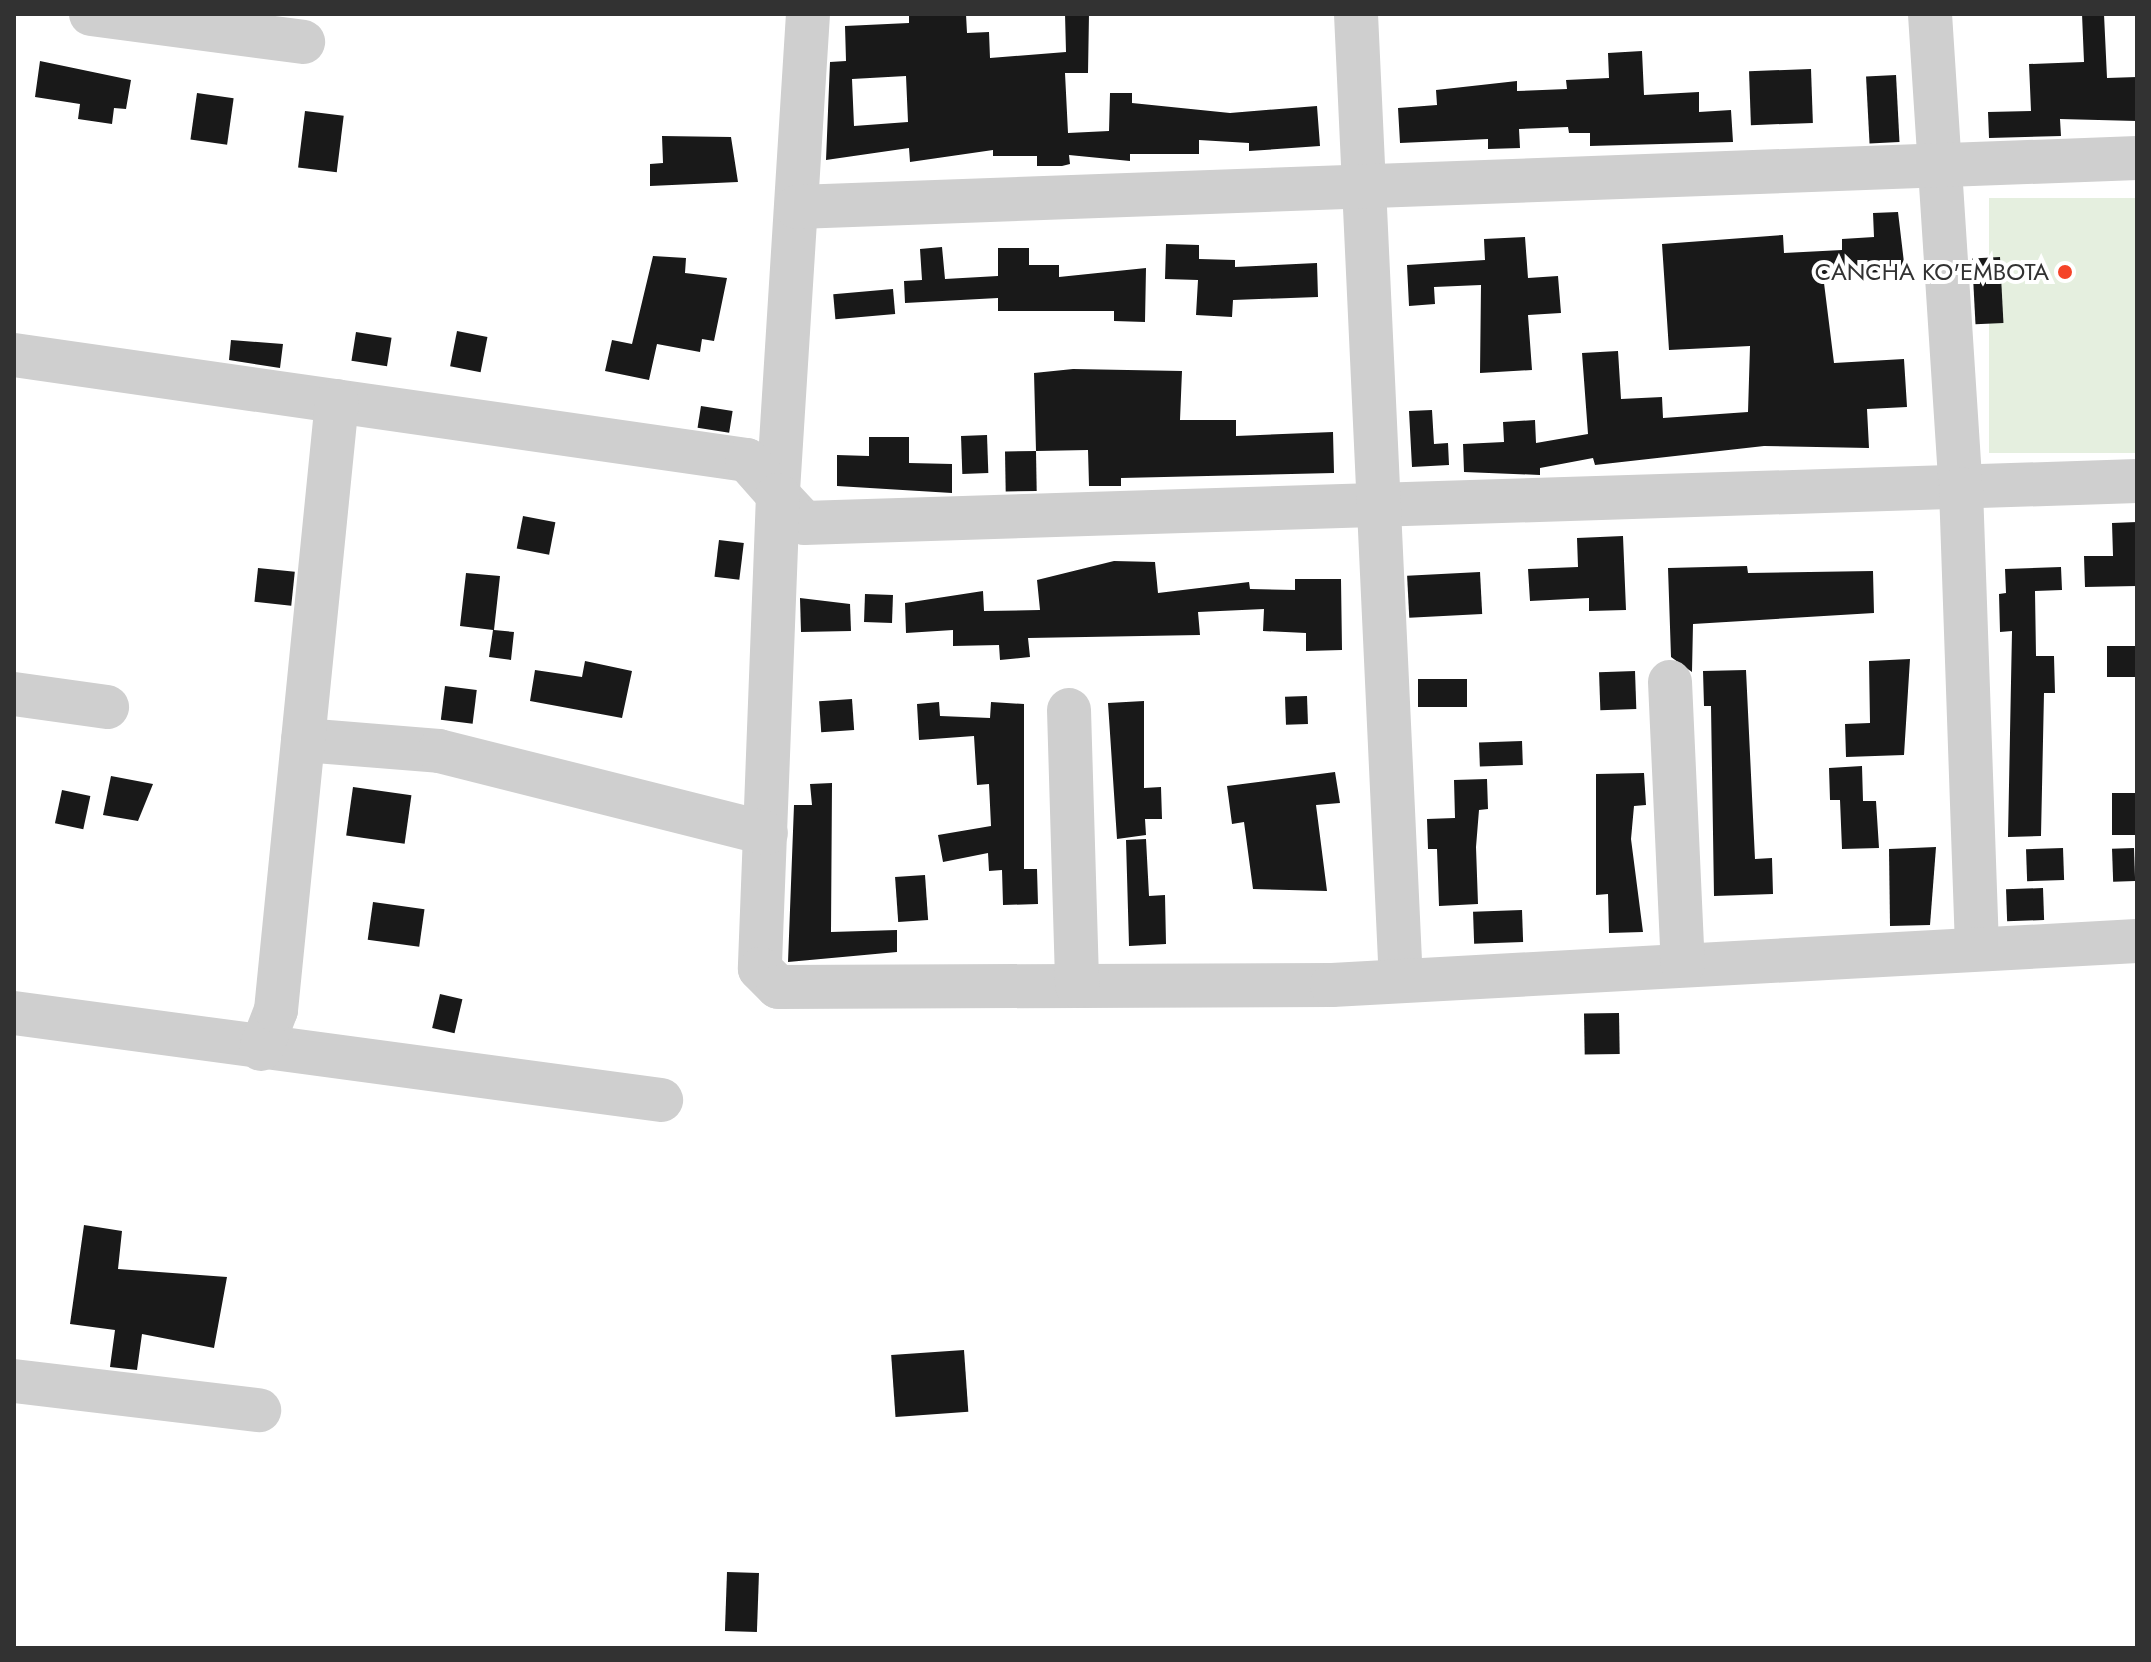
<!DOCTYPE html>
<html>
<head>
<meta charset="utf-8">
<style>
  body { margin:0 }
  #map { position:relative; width:2151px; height:1662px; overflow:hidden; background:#fff; font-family:Jost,sans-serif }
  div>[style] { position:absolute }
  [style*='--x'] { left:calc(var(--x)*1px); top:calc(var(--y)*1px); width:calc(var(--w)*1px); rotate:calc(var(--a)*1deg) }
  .green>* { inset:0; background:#e5efdf; transform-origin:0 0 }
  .building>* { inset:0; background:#191919; transform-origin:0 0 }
  .minor>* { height:44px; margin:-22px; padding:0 22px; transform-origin:22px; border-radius:22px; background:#cfcfcf }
  .dots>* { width:22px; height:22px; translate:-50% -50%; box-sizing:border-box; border:4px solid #fff; border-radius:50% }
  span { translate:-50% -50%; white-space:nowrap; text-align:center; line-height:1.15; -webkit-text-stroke:8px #fff; paint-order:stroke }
  .poi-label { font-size:24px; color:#323232 }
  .right { translate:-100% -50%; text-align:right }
  .frame { position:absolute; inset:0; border:16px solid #323232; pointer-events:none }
</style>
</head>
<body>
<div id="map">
  <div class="green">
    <div style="left:2137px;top:198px;width:255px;height:148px;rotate:90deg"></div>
  </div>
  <div class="building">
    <div style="clip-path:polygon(evenodd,909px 14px,966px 14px,967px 33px,989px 32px,990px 58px,1066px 52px,1065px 14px,1089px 14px,1088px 73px,1065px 73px,1068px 133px,1109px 131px,1110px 93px,1132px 93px,1132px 103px,1230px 113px,1317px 106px,1320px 146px,1249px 151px,1249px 143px,1199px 140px,1199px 154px,1130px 154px,1130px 161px,1069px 155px,1070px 164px,1062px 166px,1037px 166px,1037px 156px,993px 156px,993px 150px,910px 162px,909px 148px,826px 160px,830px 62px,846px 61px,845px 26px,909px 23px,909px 14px,906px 76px,908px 122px,854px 126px,852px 79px,906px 76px)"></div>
    <div style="clip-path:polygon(2082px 14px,2104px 14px,2107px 78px,2137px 77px,2137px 121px,2060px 119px,2061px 136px,1989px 138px,1988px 112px,2031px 111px,2029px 64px,2084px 62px)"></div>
    <div style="clip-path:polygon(1642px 51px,1644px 95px,1699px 92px,1699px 112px,1731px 110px,1733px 142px,1590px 146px,1590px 133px,1569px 133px,1568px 127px,1519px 129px,1520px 148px,1488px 149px,1488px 139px,1400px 143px,1398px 108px,1437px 105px,1436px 90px,1517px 81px,1517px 91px,1567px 89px,1566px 80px,1609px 78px,1608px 53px)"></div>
    <div style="clip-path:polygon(40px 61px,131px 80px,126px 109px,114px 108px,112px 124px,78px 119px,80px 104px,35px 97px)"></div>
    <div style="left:1811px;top:69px;width:54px;height:62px;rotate:88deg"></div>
    <div style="left:1896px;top:75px;width:67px;height:30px;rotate:87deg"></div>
    <div style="left:197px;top:93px;width:37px;height:47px;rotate:8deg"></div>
    <div style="left:305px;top:111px;width:39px;height:57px;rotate:7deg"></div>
    <div style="clip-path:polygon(662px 136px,731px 137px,738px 182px,650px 186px,650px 164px,663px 163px)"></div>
    <div style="clip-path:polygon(1898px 212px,1905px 271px,1823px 275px,1834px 363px,1904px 359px,1907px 407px,1867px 409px,1869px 448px,1764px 446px,1595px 465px,1593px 458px,1540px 468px,1540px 475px,1464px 472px,1463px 444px,1504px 442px,1503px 422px,1535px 420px,1536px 443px,1588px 434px,1582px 353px,1618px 351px,1621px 399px,1662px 397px,1663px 418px,1748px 412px,1750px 346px,1669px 350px,1662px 244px,1783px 235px,1784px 253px,1842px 250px,1842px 239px,1874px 237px,1873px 213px)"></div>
    <div style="clip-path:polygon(1525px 237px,1528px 278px,1558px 276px,1561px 313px,1528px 315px,1532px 370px,1480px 373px,1481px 285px,1434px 287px,1435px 304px,1409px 306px,1407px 265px,1485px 260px,1484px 239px)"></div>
    <div style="clip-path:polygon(1166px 244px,1199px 245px,1199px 259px,1235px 260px,1235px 267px,1317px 263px,1318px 297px,1233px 300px,1232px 317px,1196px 315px,1198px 280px,1165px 279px)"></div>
    <div style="clip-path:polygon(942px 247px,945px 279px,998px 276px,998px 248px,1029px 248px,1029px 265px,1059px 265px,1059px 277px,1146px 268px,1145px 322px,1114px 321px,1114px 311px,998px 311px,998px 298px,905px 303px,904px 281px,922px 280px,920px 249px)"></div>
    <div style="clip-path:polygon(653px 256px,686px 258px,685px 273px,727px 278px,714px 341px,702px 339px,700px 352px,657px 344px,649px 380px,605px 371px,612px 340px,632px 344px)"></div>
    <div style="left:2000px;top:257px;width:66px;height:28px;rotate:87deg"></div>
    <div style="left:893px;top:289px;width:25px;height:60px;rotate:85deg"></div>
    <div style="left:457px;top:331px;width:31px;height:36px;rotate:11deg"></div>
    <div style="left:356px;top:332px;width:36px;height:29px;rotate:9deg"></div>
    <div style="clip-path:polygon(231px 340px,283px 344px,280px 368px,229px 360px)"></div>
    <div style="clip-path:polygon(1073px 369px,1182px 371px,1180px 420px,1236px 420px,1236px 436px,1333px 432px,1334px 473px,1121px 478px,1121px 486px,1089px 486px,1088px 450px,1036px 451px,1034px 373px)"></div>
    <div style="left:701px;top:406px;width:32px;height:22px;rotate:9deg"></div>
    <div style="clip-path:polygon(1432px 410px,1434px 444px,1448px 443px,1449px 465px,1412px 467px,1409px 411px)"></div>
    <div style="left:987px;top:435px;width:38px;height:26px;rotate:88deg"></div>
    <div style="clip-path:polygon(869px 437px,909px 437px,909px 463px,952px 464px,952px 493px,837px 486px,837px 455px,869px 456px)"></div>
    <div style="left:1036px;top:451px;width:40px;height:31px;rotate:89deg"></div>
    <div style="left:523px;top:516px;width:33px;height:33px;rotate:11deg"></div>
    <div style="clip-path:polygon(2137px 522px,2137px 586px,2085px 587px,2084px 556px,2113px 556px,2112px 523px)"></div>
    <div style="clip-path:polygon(1623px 536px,1626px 610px,1589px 611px,1589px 598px,1530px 601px,1528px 569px,1578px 567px,1577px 538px)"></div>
    <div style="left:719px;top:540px;width:25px;height:37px;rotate:7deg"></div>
    <div style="clip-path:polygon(1114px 561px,1155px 562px,1158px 593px,1249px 582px,1250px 589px,1295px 590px,1295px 579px,1341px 579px,1342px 650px,1306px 651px,1306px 633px,1263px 631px,1264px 609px,1198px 612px,1200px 635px,1028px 638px,1030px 657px,1000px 660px,999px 645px,953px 646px,953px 630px,906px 633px,905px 603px,983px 591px,984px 611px,1040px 610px,1037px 580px)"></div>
    <div style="clip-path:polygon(1747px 566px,1748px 573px,1873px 571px,1874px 613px,1693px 624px,1692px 672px,1671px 657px,1668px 568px)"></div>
    <div style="clip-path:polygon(2061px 567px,2062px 590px,2035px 591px,2036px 656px,2054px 656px,2055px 693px,2044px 693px,2041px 836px,2008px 837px,2012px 631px,2000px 632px,1999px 594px,2006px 593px,2005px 569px)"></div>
    <div style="left:258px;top:568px;width:37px;height:34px;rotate:6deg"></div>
    <div style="left:1480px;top:572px;width:42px;height:73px;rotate:87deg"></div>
    <div style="clip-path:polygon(466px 573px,500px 576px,494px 630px,514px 632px,511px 660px,489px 657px,493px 630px,460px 626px)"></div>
    <div style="left:865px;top:594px;width:28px;height:28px;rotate:2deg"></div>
    <div style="clip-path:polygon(800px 598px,850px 604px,851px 631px,801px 632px)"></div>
    <div style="left:2137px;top:646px;width:31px;height:30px;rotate:90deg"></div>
    <div style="clip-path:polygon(1910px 659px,1904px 755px,1846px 757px,1845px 724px,1870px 723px,1869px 661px)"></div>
    <div style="clip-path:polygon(585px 661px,632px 671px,622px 718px,530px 701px,535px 670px,582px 677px)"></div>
    <div style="clip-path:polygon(1746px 670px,1755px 859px,1772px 858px,1773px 894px,1714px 896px,1711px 706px,1704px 706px,1703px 671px)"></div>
    <div style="left:1635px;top:671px;width:38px;height:36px;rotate:88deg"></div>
    <div style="left:1467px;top:679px;width:28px;height:49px;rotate:90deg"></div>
    <div style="left:445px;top:686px;width:32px;height:34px;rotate:7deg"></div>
    <div style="left:1307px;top:696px;width:28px;height:22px;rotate:88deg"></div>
    <div style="left:852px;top:699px;width:31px;height:33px;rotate:86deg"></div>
    <div style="clip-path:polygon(1144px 701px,1144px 788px,1161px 787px,1162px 819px,1145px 819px,1146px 835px,1117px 839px,1108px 703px)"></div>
    <div style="clip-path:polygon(939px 702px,940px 716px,990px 718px,991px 702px,1024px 704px,1024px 869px,1037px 869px,1038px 904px,1003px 905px,1002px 870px,989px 871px,988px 853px,943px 862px,938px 835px,991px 826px,989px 784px,977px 785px,974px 736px,919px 740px,917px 704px)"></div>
    <div style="left:1522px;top:741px;width:24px;height:43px;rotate:88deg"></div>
    <div style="clip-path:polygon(1862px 766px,1863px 801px,1876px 801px,1879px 848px,1842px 849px,1840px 800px,1830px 800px,1829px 768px)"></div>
    <div style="clip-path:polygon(1335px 772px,1340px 803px,1316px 805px,1327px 891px,1253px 889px,1244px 822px,1232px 824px,1227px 786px)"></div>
    <div style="clip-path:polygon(1644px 773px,1646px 805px,1634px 806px,1631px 839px,1643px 932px,1609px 933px,1608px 894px,1596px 895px,1596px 774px)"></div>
    <div style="clip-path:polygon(111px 776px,153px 784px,138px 821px,103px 815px)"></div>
    <div style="clip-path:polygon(1487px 779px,1488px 809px,1479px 810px,1476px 847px,1478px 904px,1439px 906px,1437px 849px,1428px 849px,1427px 819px,1455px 818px,1454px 780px)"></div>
    <div style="clip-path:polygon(832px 783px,831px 932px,897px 930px,897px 952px,788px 962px,794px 805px,812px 805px,810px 784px)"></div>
    <div style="left:353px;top:787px;width:59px;height:49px;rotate:8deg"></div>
    <div style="left:62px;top:790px;width:29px;height:34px;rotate:12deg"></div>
    <div style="left:2137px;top:793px;width:42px;height:25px;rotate:90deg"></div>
    <div style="clip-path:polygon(1146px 839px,1149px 896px,1165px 895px,1166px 944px,1129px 946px,1126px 840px)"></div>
    <div style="clip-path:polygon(1936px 847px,1930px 925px,1890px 926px,1889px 849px)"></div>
    <div style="left:2063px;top:848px;width:32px;height:37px;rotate:88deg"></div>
    <div style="left:2134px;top:848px;width:33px;height:22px;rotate:88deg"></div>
    <div style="left:925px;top:875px;width:45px;height:30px;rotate:86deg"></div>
    <div style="left:2043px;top:888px;width:32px;height:37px;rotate:88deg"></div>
    <div style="left:373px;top:902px;width:52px;height:38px;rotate:8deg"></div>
    <div style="left:1522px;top:910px;width:32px;height:49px;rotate:88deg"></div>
    <div style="left:440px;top:994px;width:23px;height:35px;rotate:13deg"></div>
    <div style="left:1619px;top:1013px;width:41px;height:35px;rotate:89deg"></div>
    <div style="clip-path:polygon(84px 1225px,122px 1231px,118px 1269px,227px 1277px,214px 1348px,142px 1334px,137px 1370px,110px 1367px,115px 1330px,70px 1324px)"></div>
    <div style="left:964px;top:1350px;width:62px;height:73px;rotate:86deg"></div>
    <div style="left:727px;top:1572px;width:32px;height:59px;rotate:2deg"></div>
  </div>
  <div class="minor">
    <div style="--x:91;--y:14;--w:214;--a:7.5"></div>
    <div style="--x:808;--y:14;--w:482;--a:93.6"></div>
    <div style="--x:778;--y:495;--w:38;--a:47"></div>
    <div style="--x:804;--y:523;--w:1334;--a:-1.8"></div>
    <div style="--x:1356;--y:14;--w:968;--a:87.34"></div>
    <div style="--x:1930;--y:14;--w:476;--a:86.3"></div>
    <div style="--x:1961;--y:489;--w:460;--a:88"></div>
    <div style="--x:797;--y:207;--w:1341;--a:-2.09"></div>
    <div style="--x:14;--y:355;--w:740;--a:8.15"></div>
    <div style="--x:747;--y:460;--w:47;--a:48.5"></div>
    <div style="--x:778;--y:495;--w:474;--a:92.2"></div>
    <div style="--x:760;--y:969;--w:25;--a:45"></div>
    <div style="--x:778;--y:987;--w:554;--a:-0.21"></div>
    <div style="--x:1332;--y:985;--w:806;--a:-3.13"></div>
    <div style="--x:1670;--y:682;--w:283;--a:87.4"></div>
    <div style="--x:14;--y:694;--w:94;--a:8"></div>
    <div style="--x:1069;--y:710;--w:276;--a:88.3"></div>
    <div style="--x:303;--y:740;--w:136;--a:4.6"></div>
    <div style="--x:439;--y:751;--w:337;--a:14.1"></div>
    <div style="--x:14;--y:1013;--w:653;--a:7.66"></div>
    <div style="--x:261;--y:1049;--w:42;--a:-69"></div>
    <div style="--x:276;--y:1010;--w:612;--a:-84.28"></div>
    <div style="--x:14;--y:1381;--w:247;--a:6.8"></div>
  </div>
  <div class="dots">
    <div style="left:2065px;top:272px;background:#f54428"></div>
  </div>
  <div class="poi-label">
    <span class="right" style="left:2049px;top:272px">CANCHA KO'EMBOTA</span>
  </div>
  <div class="frame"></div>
</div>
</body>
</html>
